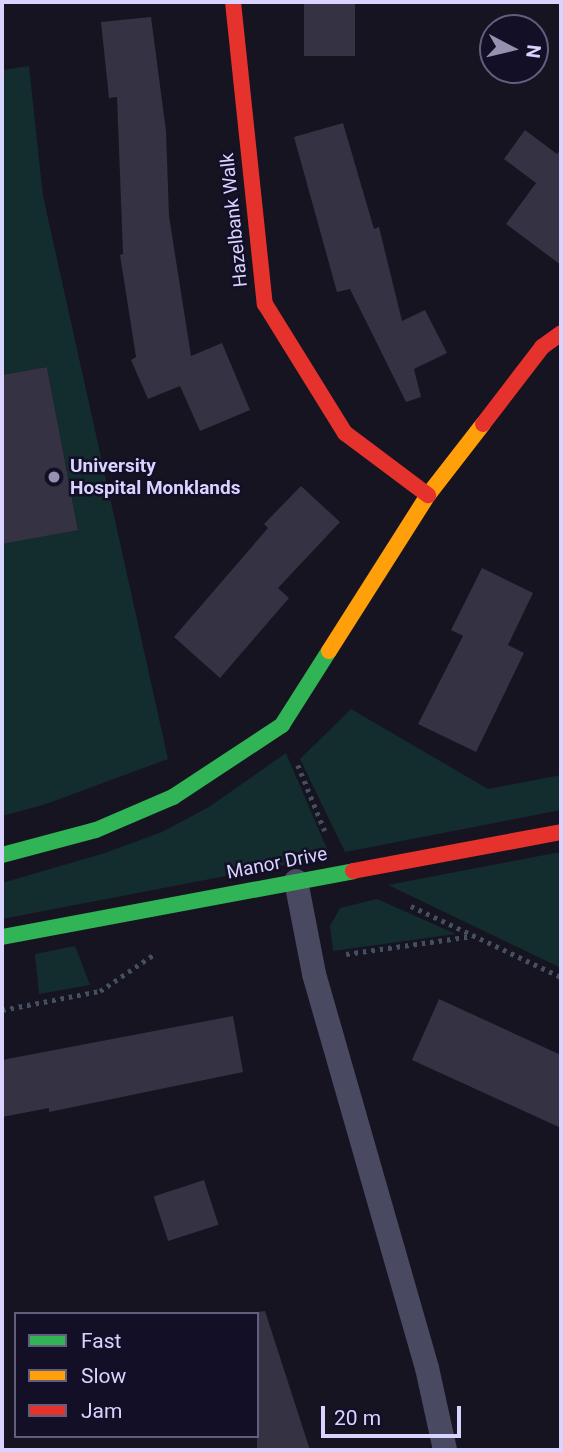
<!DOCTYPE html>
<html>
<head>
<meta charset="utf-8">
<style>
  body { margin:0 }
  #map { position:relative; width:563px; height:1452px; overflow:hidden; background:#161421; font-family:Roboto,sans-serif }
  div>[style] { position:absolute }
  [style*='--x'] { left:calc(var(--x)*1px); top:calc(var(--y)*1px); width:calc(var(--w)*1px); rotate:calc(var(--a)*1deg) }
  .green>* { inset:0; background:#132c2d }
  .building>* { inset:0; background:#343243; transform-origin:0 0 }
  .path>* { height:4.5px; margin-top:-2.25px; transform-origin:0; background:repeating-linear-gradient(90deg,#44505f 0 3.5px,transparent 0 8.5px) }
  .lane>* { height:24px; margin:-12px; padding:0 12px; transform-origin:12px; border-radius:12px; background:#4a4962 }
  .fast>* { height:16px; margin:-8px; padding:0 8px; transform-origin:8px; border-radius:8px; background:#30b455 }
  .slow>* { height:16px; margin:-8px; padding:0 8px; transform-origin:8px; border-radius:8px; background:#ff9f0a }
  .jam>* { height:16px; margin:-8px; padding:0 8px; transform-origin:8px; border-radius:8px; background:#e5322d }
  .dots>* { width:19px; height:19px; translate:-50% -50%; box-sizing:border-box; border:4px solid #130f26; border-radius:50% }
  span { translate:-50% -50%; white-space:nowrap; text-align:center; line-height:1.15; -webkit-text-stroke:5px #130f26; paint-order:stroke }
  .street-label { font-size:19px; color:#d9d4ff }
  .poi-label { font-size:19px; color:#d9d4ff; font-weight:700 }
  .left { translate:0 -50%; text-align:left }
  .frame { position:absolute; inset:0; border:4px solid #d9d4ff; pointer-events:none }
  .legend { position:absolute; left:14px; top:1312px; width:245px; height:126px; box-sizing:border-box; background:#130f26; border:2px solid #625e7d; margin:0; padding:9px 12px; list-style:none; font-size:21px; color:#d9d4ff }
  .legend li { display:flex; align-items:center; gap:14px; height:35px }
  .legend b { width:35px; border:2px solid #625e7d }
  .north { position:absolute; left:479px; top:14px; width:70px; height:70px; box-sizing:border-box; background:#130f26; border:2px solid #625e7d; border-radius:50%; rotate:97deg; font-size:19px; font-weight:700; line-height:28px; text-align:center; color:#d9d4ff }
  .north::after { content:''; display:block; margin:auto; width:24px; height:32px; background:#9591b1; clip-path:polygon(50% 0,100% 100%,50% 72%,0 100%) }
  .scale { position:absolute; left:321px; top:1406px; width:140px; height:32px; box-sizing:border-box; border:4px solid #d9d4ff; border-top:0; padding-left:9px; font-size:21px; line-height:24px; white-space:nowrap; color:#d9d4ff; -webkit-text-stroke:5px #130f26; paint-order:stroke }
</style>
</head>
<body>
<div id="map">
  <div class="green">
    <div style="clip-path:polygon(29px 66px,43px 196px,168px 759px,46px 804px,2px 816px,2px 544px,78px 529px,47px 367px,2px 375px,2px 70px)"></div>
    <div style="clip-path:polygon(351px 709px,488px 789px,561px 775px,561px 810px,345px 852px,300px 759px)"></div>
    <div style="clip-path:polygon(286px 753px,330px 856px,2px 919px,2px 883px,105px 853px,162px 832px,209px 807px)"></div>
    <div style="clip-path:polygon(561px 853px,561px 968px,388px 885px,555px 853px)"></div>
    <div style="clip-path:polygon(377px 899px,456px 934px,333px 951px,330px 926px,340px 908px)"></div>
    <div style="clip-path:polygon(75px 946px,90px 985px,39px 994px,35px 954px)"></div>
  </div>
  <div class="building">
    <div style="left:304px;top:2px;width:51px;height:54px"></div>
    <div style="clip-path:polygon(151px 17px,166px 131px,169px 216px,191px 356px,222px 343px,250px 410px,200px 431px,180px 386px,148px 399px,131px 360px,136px 357px,120px 255px,123px 254px,117px 97px,109px 98px,101px 22px)"></div>
    <div style="clip-path:polygon(343px 123px,374px 229px,379px 227px,402px 321px,425px 310px,447px 353px,414px 369px,421px 397px,406px 402px,350px 289px,337px 292px,294px 137px)"></div>
    <div style="clip-path:polygon(525px 130px,557px 154px,561px 149px,561px 265px,506px 224px,536px 183px,504px 159px)"></div>
    <div style="clip-path:polygon(47px 367px,78px 530px,2px 544px,2px 375px)"></div>
    <div style="clip-path:polygon(301px 486px,340px 522px,278px 588px,289px 598px,220px 678px,174px 637px,268px 528px,264px 524px)"></div>
    <div style="clip-path:polygon(482px 568px,533px 593px,508px 645px,524px 653px,476px 752px,418px 724px,463px 636px,451px 630px)"></div>
    <div style="clip-path:polygon(439px 999px,561px 1055px,561px 1128px,412px 1060px)"></div>
    <div style="clip-path:polygon(233px 1016px,243px 1072px,49px 1112px,49px 1108px,2px 1117px,2px 1060px)"></div>
    <div style="left:204px;top:1180px;width:47px;height:53px;rotate:72deg"></div>
    <div style="clip-path:polygon(265px 1311px,310px 1450px,257px 1450px,257px 1312px)"></div>
  </div>
  <div class="path">
    <div style="--x:298;--y:765;--w:71;--a:67.8"></div>
    <div style="--x:411;--y:906;--w:166;--a:25.3"></div>
    <div style="--x:346;--y:954;--w:128;--a:-8.1"></div>
    <div style="--x:2;--y:1010;--w:100;--a:-11"></div>
    <div style="--x:100;--y:991;--w:64;--a:-34.2"></div>
  </div>
  <div class="lane">
    <div style="--x:296;--y:881;--w:95;--a:79"></div>
    <div style="--x:314;--y:974;--w:410;--a:74"></div>
    <div style="--x:427;--y:1368;--w:84;--a:77.6"></div>
  </div>
  <div class="fast">
    <div style="--x:2;--y:855;--w:97;--a:-14.9"></div>
    <div style="--x:96;--y:830;--w:84;--a:-23.2"></div>
    <div style="--x:173;--y:797;--w:131;--a:-33.4"></div>
    <div style="--x:282;--y:725;--w:88;--a:-57.6"></div>
    <div style="--x:2;--y:937;--w:357;--a:-10.6"></div>
  </div>
  <div class="slow">
    <div style="--x:329;--y:651;--w:185;--a:-57.6"></div>
    <div style="--x:428;--y:495;--w:90;--a:-52.2"></div>
  </div>
  <div class="jam">
    <div style="--x:233;--y:2;--w:304;--a:84"></div>
    <div style="--x:265;--y:304;--w:152;--a:58.2"></div>
    <div style="--x:345;--y:433;--w:104;--a:36.8"></div>
    <div style="--x:483;--y:424;--w:97;--a:-52.5"></div>
    <div style="--x:542;--y:347;--w:24;--a:-36"></div>
    <div style="--x:353;--y:871;--w:212;--a:-10.6"></div>
  </div>
  <div class="dots">
    <div style="left:54px;top:477px;background:#9591b1"></div>
  </div>
  <div class="street-label">
    <span style="left:234px;top:220px;rotate:-96deg">Hazelbank Walk</span>
    <span style="left:277px;top:863px;rotate:-11deg">Manor Drive</span>
  </div>
  <div class="poi-label">
    <span class="left" style="left:70px;top:477px">University<br>Hospital Monklands</span>
  </div>
  <div class="frame"></div>
  <ul class="legend">
  <li><b style="height:9px;background:#30b455"></b>Fast</li>
  <li><b style="height:9px;background:#ff9f0a"></b>Slow</li>
  <li><b style="height:9px;background:#e5322d"></b>Jam</li>
  </ul>
  <div class="north">N</div>
  <div class="scale">20 m</div>
</div>
</body>
</html>
